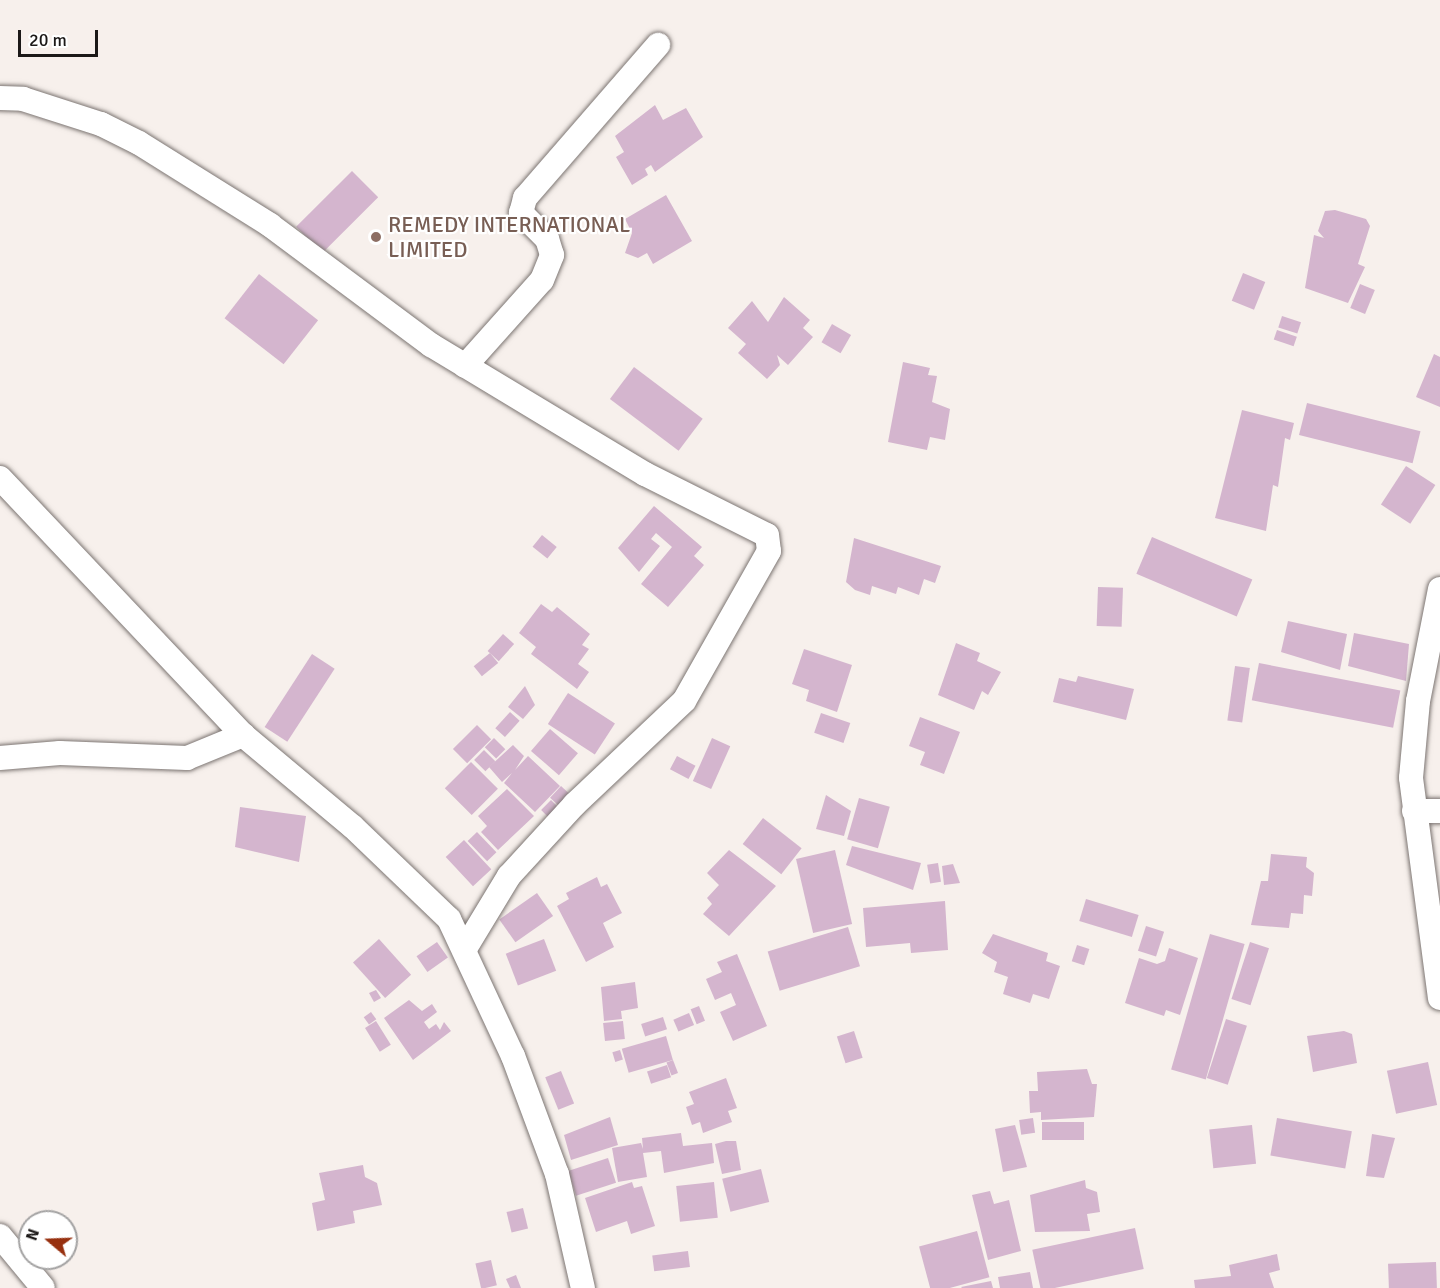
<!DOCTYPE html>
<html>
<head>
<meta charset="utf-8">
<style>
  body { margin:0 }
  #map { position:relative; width:1440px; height:1288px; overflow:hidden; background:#f7f0ec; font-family:Signika,sans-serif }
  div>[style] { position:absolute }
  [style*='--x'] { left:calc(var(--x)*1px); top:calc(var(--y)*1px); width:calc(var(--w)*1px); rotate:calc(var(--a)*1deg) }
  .building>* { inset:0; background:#d4b5ce; transform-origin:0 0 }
  .roads { filter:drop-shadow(0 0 2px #7c7572) drop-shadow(0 0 2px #7c7572) }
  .street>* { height:24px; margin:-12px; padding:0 12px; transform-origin:12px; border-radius:12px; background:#fff }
  .dots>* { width:16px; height:16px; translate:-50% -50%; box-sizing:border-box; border:3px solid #fff; border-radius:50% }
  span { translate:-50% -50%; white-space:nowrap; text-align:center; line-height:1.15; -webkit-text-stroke:4.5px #fff; paint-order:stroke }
  .education-label { font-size:22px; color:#785e54 }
  .left { translate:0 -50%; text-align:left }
  .north { position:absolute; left:18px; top:1210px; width:60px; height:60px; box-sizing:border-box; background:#fff; border:2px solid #a4a3a3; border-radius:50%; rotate:289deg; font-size:16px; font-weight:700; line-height:24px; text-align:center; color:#1c1918 }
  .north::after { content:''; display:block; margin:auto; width:21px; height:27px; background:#97300f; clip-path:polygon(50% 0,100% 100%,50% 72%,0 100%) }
  .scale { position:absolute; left:18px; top:30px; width:80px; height:27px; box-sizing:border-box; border:3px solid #1c1918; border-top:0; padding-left:8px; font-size:18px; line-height:21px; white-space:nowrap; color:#1c1918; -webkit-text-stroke:4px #fff; paint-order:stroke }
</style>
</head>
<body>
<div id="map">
  <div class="building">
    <div style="clip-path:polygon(655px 105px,663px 120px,686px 108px,703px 137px,655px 172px,651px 165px,645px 169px,648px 175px,632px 185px,616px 157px,624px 152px,615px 136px)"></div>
    <div style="left:352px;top:171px;width:37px;height:79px;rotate:45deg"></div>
    <div style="clip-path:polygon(666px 195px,692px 241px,653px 264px,647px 253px,638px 258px,625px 253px,632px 233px,625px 219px)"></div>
    <div style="clip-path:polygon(1335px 210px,1366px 219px,1370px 226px,1358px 264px,1365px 267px,1348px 303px,1305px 288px,1314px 235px,1324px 238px,1318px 231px,1325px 211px)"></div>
    <div style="left:1243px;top:273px;width:24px;height:30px;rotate:22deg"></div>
    <div style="left:259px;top:274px;width:75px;height:56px;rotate:38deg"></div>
    <div style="left:1360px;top:284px;width:16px;height:26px;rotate:22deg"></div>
    <div style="clip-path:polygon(784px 297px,810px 320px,803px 328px,813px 337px,788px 365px,777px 355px,780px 365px,767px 379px,738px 353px,746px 344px,728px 328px,752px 301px,768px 322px)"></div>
    <div style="left:1282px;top:316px;width:20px;height:12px;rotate:18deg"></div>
    <div style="left:832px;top:324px;width:22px;height:21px;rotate:30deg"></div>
    <div style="left:1277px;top:330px;width:21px;height:10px;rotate:19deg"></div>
    <div style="clip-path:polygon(1434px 354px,1440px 357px,1440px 407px,1416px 397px)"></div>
    <div style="clip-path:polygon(903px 362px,930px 368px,928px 375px,937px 376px,932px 402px,950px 409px,945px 440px,930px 437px,927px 450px,888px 442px)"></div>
    <div style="left:634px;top:367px;width:86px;height:40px;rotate:37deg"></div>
    <div style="left:1307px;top:403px;width:117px;height:33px;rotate:14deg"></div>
    <div style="clip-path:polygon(1242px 410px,1294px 423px,1290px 440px,1285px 438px,1278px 487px,1273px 485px,1266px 531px,1215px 518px)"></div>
    <div style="left:1406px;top:466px;width:35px;height:46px;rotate:33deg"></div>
    <div style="clip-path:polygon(654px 506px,702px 547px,694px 556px,704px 565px,668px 607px,641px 584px,672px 547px,656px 533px,651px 539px,660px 546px,639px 572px,618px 548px)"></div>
    <div style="left:542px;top:535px;width:19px;height:15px;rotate:39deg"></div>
    <div style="left:1152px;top:537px;width:109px;height:40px;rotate:23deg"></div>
    <div style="clip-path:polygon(854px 538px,941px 566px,935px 583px,924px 579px,919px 595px,898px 587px,896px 594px,872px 586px,870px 595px,855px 590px,846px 582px)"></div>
    <div style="left:1098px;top:587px;width:25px;height:39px;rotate:2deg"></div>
    <div style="clip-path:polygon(541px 604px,552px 612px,557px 607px,590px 634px,582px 645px,589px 649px,578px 664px,589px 672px,577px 689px,531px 654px,536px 647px,519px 633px)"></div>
    <div style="clip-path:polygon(1288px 621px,1347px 634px,1340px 670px,1281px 652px)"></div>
    <div style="clip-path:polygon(1354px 633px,1409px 644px,1406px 681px,1348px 666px)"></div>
    <div style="left:503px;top:634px;width:15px;height:23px;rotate:42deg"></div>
    <div style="clip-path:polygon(956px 643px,980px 653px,977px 661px,1001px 672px,988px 695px,982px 691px,974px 710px,938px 695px)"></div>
    <div style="clip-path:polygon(804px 649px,852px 665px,837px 712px,806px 701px,809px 690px,792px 684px)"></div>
    <div style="left:490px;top:653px;width:13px;height:21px;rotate:51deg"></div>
    <div style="left:312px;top:654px;width:27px;height:87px;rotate:33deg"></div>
    <div style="left:1259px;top:663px;width:144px;height:38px;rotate:11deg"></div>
    <div style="left:1235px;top:666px;width:15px;height:55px;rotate:8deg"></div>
    <div style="clip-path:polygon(1078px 676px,1134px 689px,1126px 720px,1053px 702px,1059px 678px,1076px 682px)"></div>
    <div style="clip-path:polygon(525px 686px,535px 705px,523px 719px,508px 707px)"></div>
    <div style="left:568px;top:693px;width:56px;height:37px;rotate:33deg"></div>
    <div style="left:510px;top:712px;width:13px;height:22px;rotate:42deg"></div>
    <div style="left:821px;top:713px;width:31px;height:21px;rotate:19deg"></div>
    <div style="clip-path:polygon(920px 717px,960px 732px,944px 774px,920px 765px,925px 752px,909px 746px)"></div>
    <div style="left:477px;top:725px;width:20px;height:34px;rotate:45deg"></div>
    <div style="left:550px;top:729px;width:37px;height:29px;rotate:41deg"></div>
    <div style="left:494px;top:738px;width:16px;height:13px;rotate:45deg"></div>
    <div style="left:712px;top:738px;width:20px;height:47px;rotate:24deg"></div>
    <div style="clip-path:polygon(513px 745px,524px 756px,515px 770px,528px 756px,560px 786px,535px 812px,504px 783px,512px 773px,502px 782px,489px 767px)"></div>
    <div style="left:484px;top:750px;width:16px;height:14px;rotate:45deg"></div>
    <div style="left:677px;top:756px;width:21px;height:15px;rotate:28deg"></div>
    <div style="left:471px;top:762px;width:38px;height:37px;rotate:45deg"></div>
    <div style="left:561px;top:786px;width:18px;height:16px;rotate:43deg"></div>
    <div style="clip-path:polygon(507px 789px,534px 816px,498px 850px,481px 832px,487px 826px,478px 816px)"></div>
    <div style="clip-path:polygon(826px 795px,851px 811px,844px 836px,816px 829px)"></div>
    <div style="left:859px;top:798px;width:32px;height:43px;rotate:16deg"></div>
    <div style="left:551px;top:800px;width:11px;height:14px;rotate:45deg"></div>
    <div style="clip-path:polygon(240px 807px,306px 816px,299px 862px,235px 847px)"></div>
    <div style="left:763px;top:818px;width:49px;height:33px;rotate:38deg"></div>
    <div style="left:477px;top:832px;width:28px;height:13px;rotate:46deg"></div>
    <div style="left:464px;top:840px;width:40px;height:25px;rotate:47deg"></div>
    <div style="clip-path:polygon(852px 846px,921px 863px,913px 890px,846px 865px)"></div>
    <div style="clip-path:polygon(729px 850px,776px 886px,729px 936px,703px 914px,712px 904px,707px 898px,719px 885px,707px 873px)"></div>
    <div style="left:835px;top:850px;width:76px;height:40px;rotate:77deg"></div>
    <div style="clip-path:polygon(1271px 854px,1307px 857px,1306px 867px,1314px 873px,1312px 896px,1304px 895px,1303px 914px,1291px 913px,1289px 928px,1251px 925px,1261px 881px,1268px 881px)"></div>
    <div style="left:938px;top:863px;width:19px;height:11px;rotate:81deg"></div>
    <div style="clip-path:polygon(953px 864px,960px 883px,944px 885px,942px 866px)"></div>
    <div style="clip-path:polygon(597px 877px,601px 887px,607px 884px,622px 913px,603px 923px,614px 947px,586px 962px,557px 906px,569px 899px,566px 893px)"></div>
    <div style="left:537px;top:893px;width:28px;height:46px;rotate:55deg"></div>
    <div style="left:1086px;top:899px;width:55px;height:23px;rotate:17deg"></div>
    <div style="clip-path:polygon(945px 901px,948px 950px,911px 953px,910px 943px,866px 947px,863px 908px)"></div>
    <div style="left:1146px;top:926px;width:19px;height:26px;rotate:18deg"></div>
    <div style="left:848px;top:927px;width:41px;height:84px;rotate:73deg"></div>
    <div style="clip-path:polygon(993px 934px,1048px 953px,1046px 961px,1060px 966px,1049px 999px,1033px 994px,1030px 1003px,1003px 994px,1008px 977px,994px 972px,997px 962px,982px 953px)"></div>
    <div style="left:1210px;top:934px;width:36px;height:141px;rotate:16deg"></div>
    <div style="left:379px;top:939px;width:48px;height:35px;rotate:48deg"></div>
    <div style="left:544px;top:939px;width:34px;height:41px;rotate:69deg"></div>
    <div style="left:437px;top:942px;width:19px;height:25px;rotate:55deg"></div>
    <div style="left:1250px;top:942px;width:20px;height:60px;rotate:18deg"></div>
    <div style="left:1077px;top:945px;width:13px;height:17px;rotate:18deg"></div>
    <div style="clip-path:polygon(1169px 948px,1198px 958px,1180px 1015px,1166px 1010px,1164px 1016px,1125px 1003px,1139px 958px,1157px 964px,1165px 961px)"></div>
    <div style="clip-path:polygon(737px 954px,767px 1026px,733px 1041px,720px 1012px,736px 1005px,731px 993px,715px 1000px,706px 979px,722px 972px,717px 962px)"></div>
    <div style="clip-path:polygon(635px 982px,638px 1008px,621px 1011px,622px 1019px,604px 1021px,601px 987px)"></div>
    <div style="clip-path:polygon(376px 990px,381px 998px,374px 1002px,369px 993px)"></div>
    <div style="clip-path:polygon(409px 1000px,422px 1011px,432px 1004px,437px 1012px,424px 1022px,429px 1029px,436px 1024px,440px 1030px,444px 1022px,451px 1031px,413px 1060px,384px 1018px)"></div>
    <div style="left:699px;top:1006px;width:16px;height:9px;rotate:68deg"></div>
    <div style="left:371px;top:1012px;width:9px;height:9px;rotate:54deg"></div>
    <div style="left:689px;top:1013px;width:13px;height:17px;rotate:67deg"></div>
    <div style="left:663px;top:1017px;width:13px;height:23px;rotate:72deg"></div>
    <div style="left:1226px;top:1019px;width:22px;height:62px;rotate:18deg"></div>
    <div style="left:376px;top:1021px;width:28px;height:13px;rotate:58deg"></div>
    <div style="left:623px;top:1021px;width:18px;height:20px;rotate:84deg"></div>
    <div style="left:854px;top:1031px;width:28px;height:18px;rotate:72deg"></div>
    <div style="clip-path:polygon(1344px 1031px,1352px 1034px,1357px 1063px,1313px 1072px,1307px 1036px)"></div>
    <div style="left:666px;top:1036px;width:25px;height:46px;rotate:74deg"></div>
    <div style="left:620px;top:1050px;width:10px;height:8px;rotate:73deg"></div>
    <div style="left:673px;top:1060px;width:14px;height:7px;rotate:69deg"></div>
    <div style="left:1428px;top:1062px;width:44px;height:42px;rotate:78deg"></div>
    <div style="left:667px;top:1065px;width:13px;height:21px;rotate:72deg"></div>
    <div style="clip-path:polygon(1087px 1069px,1092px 1084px,1097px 1084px,1094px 1117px,1041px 1120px,1041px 1112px,1030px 1113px,1029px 1091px,1038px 1091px,1037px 1072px)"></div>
    <div style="left:561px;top:1071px;width:35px;height:17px;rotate:68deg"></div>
    <div style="clip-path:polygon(726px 1078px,737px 1108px,728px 1111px,732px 1122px,703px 1133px,700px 1122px,692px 1125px,686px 1107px,694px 1104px,689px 1092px)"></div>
    <div style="clip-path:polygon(610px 1117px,618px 1145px,571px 1160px,564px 1135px)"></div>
    <div style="left:1033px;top:1118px;width:15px;height:14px;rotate:82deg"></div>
    <div style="left:1277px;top:1118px;width:76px;height:38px;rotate:10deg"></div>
    <div style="left:1042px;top:1122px;width:42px;height:18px"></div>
    <div style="clip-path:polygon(1015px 1125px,1027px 1167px,1003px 1172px,995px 1129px)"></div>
    <div style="left:1252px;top:1125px;width:39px;height:43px;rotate:84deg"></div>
    <div style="clip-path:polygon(681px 1133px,683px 1146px,712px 1143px,714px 1163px,664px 1173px,661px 1151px,643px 1153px,647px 1177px,618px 1182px,612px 1148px,641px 1143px,643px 1149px,642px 1138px)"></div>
    <div style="clip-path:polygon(1372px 1134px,1395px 1138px,1384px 1178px,1366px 1176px)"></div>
    <div style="clip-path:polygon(726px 1141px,736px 1141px,741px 1170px,722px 1174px,715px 1144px)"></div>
    <div style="left:608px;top:1158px;width:26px;height:42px;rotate:72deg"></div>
    <div style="clip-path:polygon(363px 1165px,365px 1177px,377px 1183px,382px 1205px,353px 1211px,355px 1223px,317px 1231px,312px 1203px,325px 1200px,319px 1173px)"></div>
    <div style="left:761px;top:1169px;width:34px;height:40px;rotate:76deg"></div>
    <div style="clip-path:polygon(1085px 1180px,1086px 1188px,1097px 1192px,1100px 1212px,1087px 1214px,1090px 1231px,1035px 1232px,1030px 1195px)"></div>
    <div style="clip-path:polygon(632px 1182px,634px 1188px,642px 1186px,655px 1226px,631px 1234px,627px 1221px,596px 1232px,585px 1198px)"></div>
    <div style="left:714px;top:1182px;width:36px;height:38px;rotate:84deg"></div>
    <div style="clip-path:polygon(990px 1191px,994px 1204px,1009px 1200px,1021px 1251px,988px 1260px,972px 1195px)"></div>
    <div style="left:523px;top:1208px;width:21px;height:17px;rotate:76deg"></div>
    <div style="left:1135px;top:1228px;width:42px;height:105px;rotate:78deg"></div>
    <div style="left:977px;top:1231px;width:48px;height:60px;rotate:75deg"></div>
    <div style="left:688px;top:1251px;width:16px;height:36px;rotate:83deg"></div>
    <div style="clip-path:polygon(1277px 1254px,1280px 1270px,1269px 1273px,1274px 1288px,1195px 1288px,1194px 1280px,1231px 1276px,1229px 1265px)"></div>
    <div style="left:491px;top:1260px;width:26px;height:16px;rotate:77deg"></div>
    <div style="left:1436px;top:1262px;width:26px;height:48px;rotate:88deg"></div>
    <div style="clip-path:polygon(1030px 1272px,1033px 1288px,1000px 1288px,998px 1277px)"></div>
    <div style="clip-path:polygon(516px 1275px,521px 1288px,510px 1288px,506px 1279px)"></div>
    <div style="clip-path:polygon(991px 1281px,993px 1288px,962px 1288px,961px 1287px)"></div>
  </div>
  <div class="roads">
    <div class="street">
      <div style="--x:0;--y:98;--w:23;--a:2"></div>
      <div style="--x:23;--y:99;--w:82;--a:17.8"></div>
      <div style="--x:101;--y:124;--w:42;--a:26.6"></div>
      <div style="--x:139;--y:143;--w:155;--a:32"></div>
      <div style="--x:270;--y:225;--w:201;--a:36.7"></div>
      <div style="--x:431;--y:345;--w:250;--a:31.1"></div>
      <div style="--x:645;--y:474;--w:136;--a:26.6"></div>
      <div style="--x:767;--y:535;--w:16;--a:83"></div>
      <div style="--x:769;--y:551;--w:172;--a:119.5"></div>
      <div style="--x:684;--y:701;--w:150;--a:136.6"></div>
      <div style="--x:575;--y:804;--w:98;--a:132.5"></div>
      <div style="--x:509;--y:876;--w:83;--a:121.2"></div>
      <div style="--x:465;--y:366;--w:115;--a:-48.2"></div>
      <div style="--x:542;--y:280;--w:27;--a:-68"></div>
      <div style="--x:552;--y:255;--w:17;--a:-107"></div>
      <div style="--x:547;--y:239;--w:37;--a:-135"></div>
      <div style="--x:521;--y:213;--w:16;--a:-75"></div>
      <div style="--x:525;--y:198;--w:203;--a:-49"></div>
      <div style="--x:0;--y:478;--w:354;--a:46.6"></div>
      <div style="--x:243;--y:735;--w:143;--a:39.9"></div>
      <div style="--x:353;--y:827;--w:133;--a:43.8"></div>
      <div style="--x:449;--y:919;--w:151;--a:65"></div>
      <div style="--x:513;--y:1056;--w:126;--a:69.6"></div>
      <div style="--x:557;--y:1174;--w:117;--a:77.2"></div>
      <div style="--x:1440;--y:589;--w:114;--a:101.1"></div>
      <div style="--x:1418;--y:701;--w:77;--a:95.2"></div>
      <div style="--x:1411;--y:778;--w:222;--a:82.5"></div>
      <div style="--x:0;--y:758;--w:60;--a:-4.8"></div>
      <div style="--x:60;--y:753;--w:127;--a:2.3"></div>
      <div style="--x:187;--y:758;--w:61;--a:-22.3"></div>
      <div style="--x:1414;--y:811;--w:26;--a:0"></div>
      <div style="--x:0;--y:1236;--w:67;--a:50.4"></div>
    </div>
  </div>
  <div class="dots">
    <div style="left:376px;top:237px;background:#8d6e63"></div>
  </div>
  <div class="education-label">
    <span class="left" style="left:388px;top:237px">REMEDY INTERNATIONAL<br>LIMITED</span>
  </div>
  <div class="north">N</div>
  <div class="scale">20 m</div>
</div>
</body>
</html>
